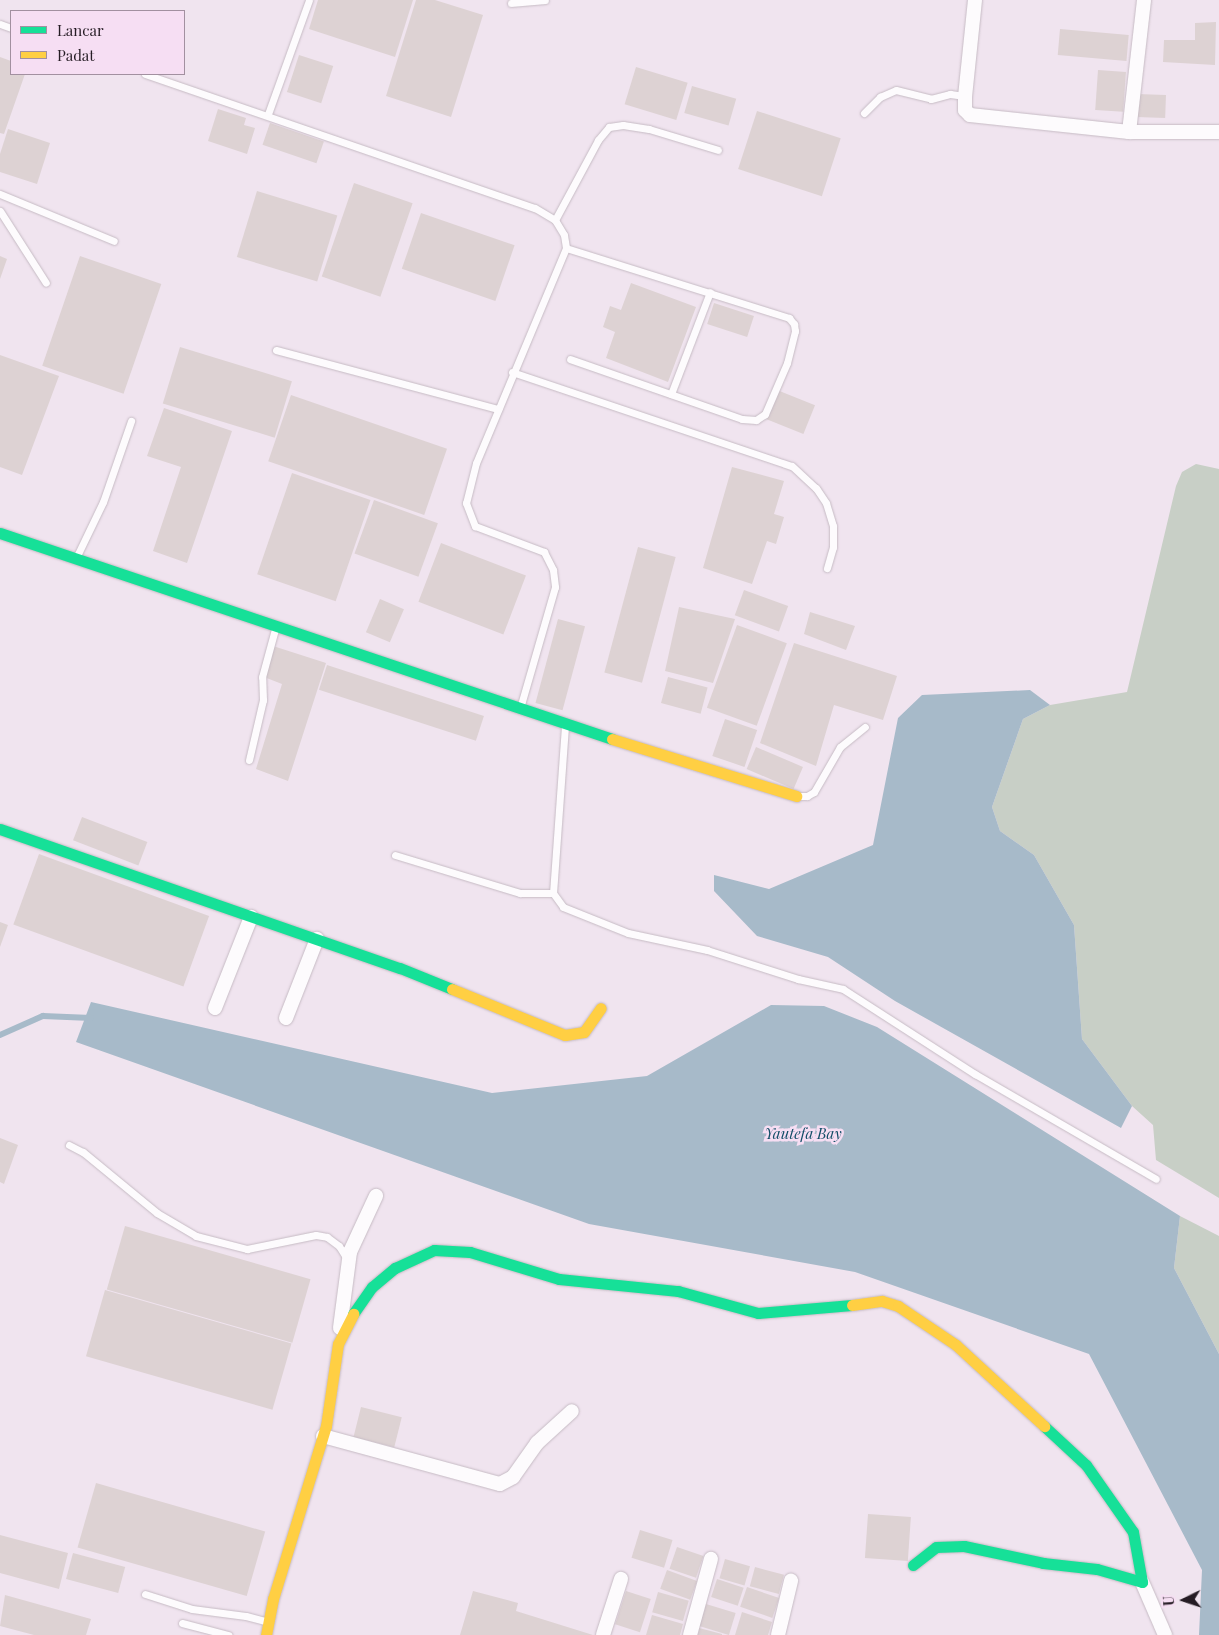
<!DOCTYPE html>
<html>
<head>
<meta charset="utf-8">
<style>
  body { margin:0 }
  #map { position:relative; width:1219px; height:1635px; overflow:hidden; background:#f0e4ef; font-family:"Playfair Display",serif }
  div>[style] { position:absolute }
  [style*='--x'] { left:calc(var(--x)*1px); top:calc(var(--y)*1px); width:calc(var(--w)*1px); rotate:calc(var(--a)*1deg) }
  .green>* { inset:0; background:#c8cfc6 }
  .water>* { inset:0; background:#a7bac9 }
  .stream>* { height:5.5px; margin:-2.75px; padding:0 2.75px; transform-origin:2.75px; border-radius:2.75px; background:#a7bac9 }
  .building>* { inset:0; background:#ddd2d3; transform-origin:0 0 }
  .roads { filter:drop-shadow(0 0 1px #c6bbc4) drop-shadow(0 0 1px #c6bbc4) }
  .lane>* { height:7px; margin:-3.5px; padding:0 3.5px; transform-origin:3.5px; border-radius:3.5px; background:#fdfbfd }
  .street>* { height:14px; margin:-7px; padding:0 7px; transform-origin:7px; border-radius:7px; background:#fdfbfd }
  .fast>* { height:11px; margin:-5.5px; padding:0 5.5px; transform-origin:5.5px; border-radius:5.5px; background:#16e098 }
  .slow>* { height:11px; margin:-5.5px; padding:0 5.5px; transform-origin:5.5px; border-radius:5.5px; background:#ffcf43 }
  span { translate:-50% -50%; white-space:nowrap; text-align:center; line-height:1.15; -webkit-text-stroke:5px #f6def3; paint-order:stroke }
  .water-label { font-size:15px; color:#114d67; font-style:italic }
  .legend { position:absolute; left:10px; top:10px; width:175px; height:65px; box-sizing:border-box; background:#f6def3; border:1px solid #a290a0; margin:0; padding:6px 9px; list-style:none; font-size:15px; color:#251c24 }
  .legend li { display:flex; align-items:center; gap:10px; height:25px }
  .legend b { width:25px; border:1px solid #a290a0 }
  .north { position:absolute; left:1159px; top:1575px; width:50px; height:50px; -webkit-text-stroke:4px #f6def3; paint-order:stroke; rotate:266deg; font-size:14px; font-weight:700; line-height:20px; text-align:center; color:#251c24 }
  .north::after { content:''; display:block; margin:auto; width:18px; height:22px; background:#251c24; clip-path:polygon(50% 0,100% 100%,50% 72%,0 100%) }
</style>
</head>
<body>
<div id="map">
  <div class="green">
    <div style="clip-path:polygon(1196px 464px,1219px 469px,1219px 1198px,1156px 1160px,1153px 1125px,1132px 1106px,1082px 1039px,1074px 925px,1034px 855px,1000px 831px,992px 807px,1023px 719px,1050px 705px,1127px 692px,1176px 486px,1182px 472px)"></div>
    <div style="clip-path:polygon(1180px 1216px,1219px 1236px,1219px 1354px,1174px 1268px)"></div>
  </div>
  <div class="water">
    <div style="clip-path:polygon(1030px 690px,1050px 705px,1023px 719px,992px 807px,1000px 831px,1034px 855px,1074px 925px,1082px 1039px,1132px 1106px,1121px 1128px,895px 1001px,828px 957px,757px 936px,714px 891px,714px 875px,769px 889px,873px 845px,898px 718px,922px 695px)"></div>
    <div style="clip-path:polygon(91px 1002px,492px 1093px,647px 1076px,771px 1005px,824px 1006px,877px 1027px,1180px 1216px,1174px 1268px,1219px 1354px,1219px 1635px,1199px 1635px,1202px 1570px,1089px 1354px,855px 1272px,589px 1224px,76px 1042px)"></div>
  </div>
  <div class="stream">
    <div style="--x:0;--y:1035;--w:47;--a:-23.8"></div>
    <div style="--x:43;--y:1016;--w:48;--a:2.4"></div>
  </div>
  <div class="building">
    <div style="clip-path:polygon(318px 0,413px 0,395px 57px,309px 29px)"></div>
    <div style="clip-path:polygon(416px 0,435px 0,483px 15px,451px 117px,386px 96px)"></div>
    <div style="clip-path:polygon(1216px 22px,1215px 65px,1163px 62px,1164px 40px,1195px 40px,1195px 23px)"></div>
    <div style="left:1060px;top:29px;width:69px;height:26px;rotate:5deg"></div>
    <div style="left:299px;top:55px;width:36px;height:39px;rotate:18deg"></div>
    <div style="clip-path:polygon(0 57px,11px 61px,11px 74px,25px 74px,4px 134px,0 133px)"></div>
    <div style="left:636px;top:67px;width:54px;height:39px;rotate:17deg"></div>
    <div style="left:1098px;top:70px;width:28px;height:40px;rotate:4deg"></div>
    <div style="left:692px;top:86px;width:46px;height:28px;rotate:16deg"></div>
    <div style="left:1137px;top:94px;width:29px;height:23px;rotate:2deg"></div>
    <div style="clip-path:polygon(218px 109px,246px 118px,244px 125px,255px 128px,247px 154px,208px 141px)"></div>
    <div style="left:757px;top:111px;width:88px;height:61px;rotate:18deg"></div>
    <div style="left:270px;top:123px;width:57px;height:23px;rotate:19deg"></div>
    <div style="clip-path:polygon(8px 129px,50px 143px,37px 184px,0 172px,0 154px)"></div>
    <div style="left:354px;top:183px;width:62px;height:99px;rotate:19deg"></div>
    <div style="left:257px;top:191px;width:84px;height:69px;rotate:17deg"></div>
    <div style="left:421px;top:213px;width:99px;height:59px;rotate:19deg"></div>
    <div style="clip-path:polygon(0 256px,7px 259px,0 279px)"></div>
    <div style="left:80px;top:256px;width:86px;height:116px;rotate:19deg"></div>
    <div style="clip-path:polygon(631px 283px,696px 307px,668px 382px,606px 358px,615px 332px,603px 327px,610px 306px,621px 310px)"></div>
    <div style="left:714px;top:303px;width:42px;height:22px;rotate:18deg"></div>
    <div style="left:180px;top:347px;width:117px;height:59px;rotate:17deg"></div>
    <div style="clip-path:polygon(0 355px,59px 376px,22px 475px,0 467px)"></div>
    <div style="left:777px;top:390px;width:41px;height:31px;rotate:22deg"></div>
    <div style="left:291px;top:395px;width:165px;height:70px;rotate:19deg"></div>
    <div style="clip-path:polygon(164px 408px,232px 431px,187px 563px,153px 551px,181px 467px,147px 456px)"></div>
    <div style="clip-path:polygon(732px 467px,784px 481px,774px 514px,784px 517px,776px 544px,767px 541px,752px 584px,703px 568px)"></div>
    <div style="left:292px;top:473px;width:83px;height:107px;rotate:19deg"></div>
    <div style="left:374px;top:500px;width:68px;height:57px;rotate:20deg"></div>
    <div style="left:441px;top:543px;width:91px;height:63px;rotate:21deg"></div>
    <div style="left:638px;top:547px;width:39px;height:130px;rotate:15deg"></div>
    <div style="left:744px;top:590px;width:47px;height:27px;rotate:20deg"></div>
    <div style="left:380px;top:599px;width:26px;height:36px;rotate:23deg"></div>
    <div style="clip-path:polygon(679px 607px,735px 619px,713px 683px,665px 671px)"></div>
    <div style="clip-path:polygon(810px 612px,855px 626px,846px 650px,804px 634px)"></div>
    <div style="left:558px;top:619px;width:28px;height:87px;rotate:15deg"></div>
    <div style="left:737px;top:625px;width:53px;height:88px;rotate:20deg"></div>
    <div style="clip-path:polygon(794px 643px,897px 676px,883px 720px,834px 705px,816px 766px,760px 743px)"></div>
    <div style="clip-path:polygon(273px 646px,326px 663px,288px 781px,256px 769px,282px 684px,264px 677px)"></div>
    <div style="left:327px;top:665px;width:165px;height:26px;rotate:18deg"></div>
    <div style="left:668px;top:677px;width:41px;height:27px;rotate:15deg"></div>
    <div style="left:725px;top:719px;width:34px;height:39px;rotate:19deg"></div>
    <div style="left:756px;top:747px;width:51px;height:24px;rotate:23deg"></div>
    <div style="left:82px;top:817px;width:70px;height:25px;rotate:21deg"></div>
    <div style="left:39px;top:854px;width:181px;height:75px;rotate:20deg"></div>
    <div style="clip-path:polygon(0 922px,8px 925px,0 947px)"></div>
    <div style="clip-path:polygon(0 1138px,18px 1145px,4px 1184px,0 1182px)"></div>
    <div style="left:125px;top:1226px;width:193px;height:66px;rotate:16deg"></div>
    <div style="left:105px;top:1290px;width:194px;height:69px;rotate:16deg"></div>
    <div style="left:361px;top:1407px;width:42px;height:31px;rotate:14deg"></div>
    <div style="left:96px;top:1483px;width:176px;height:67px;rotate:16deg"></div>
    <div style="left:868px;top:1514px;width:43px;height:44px;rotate:4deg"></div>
    <div style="left:640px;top:1530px;width:34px;height:29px;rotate:17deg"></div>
    <div style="clip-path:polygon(0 1535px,68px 1553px,59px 1589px,0 1573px)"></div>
    <div style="left:677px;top:1547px;width:28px;height:23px;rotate:19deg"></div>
    <div style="left:73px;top:1553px;width:54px;height:27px;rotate:15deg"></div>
    <div style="left:725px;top:1559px;width:26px;height:20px;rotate:16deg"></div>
    <div style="left:755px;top:1567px;width:30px;height:20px;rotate:15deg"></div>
    <div style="left:667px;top:1570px;width:32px;height:20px;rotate:20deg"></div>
    <div style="left:717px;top:1579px;width:28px;height:19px;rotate:18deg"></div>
    <div style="left:747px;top:1587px;width:34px;height:21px;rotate:19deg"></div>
    <div style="clip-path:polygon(473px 1591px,518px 1603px,516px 1611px,593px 1635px,460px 1635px)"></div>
    <div style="left:626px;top:1591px;width:26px;height:35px;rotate:18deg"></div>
    <div style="left:658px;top:1592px;width:32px;height:21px;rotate:16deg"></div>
    <div style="clip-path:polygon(5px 1595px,91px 1619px,86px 1635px,34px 1635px,0 1626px)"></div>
    <div style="left:706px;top:1604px;width:31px;height:23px;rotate:17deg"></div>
    <div style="clip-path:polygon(742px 1612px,772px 1622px,768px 1635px,735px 1635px)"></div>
    <div style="clip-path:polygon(652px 1615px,683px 1624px,680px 1635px,646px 1635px)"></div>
    <div style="clip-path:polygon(699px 1628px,722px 1634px,722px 1635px,698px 1635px)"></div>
  </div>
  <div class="roads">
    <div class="lane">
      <div style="--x:511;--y:3;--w:34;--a:-5"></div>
      <div style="--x:0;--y:24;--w:12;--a:20"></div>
      <div style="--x:145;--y:74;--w:412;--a:19"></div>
      <div style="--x:535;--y:208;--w:23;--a:31"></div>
      <div style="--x:555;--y:220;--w:17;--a:59"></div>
      <div style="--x:564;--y:235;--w:13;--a:81"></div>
      <div style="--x:566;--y:248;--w:233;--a:112.7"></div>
      <div style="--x:476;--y:463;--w:41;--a:104"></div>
      <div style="--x:466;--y:503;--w:25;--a:69"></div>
      <div style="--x:475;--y:526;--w:74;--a:20.6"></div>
      <div style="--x:544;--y:552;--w:20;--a:63"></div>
      <div style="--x:553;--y:570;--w:17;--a:83"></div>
      <div style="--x:555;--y:587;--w:126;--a:106.1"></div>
      <div style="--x:864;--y:113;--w:23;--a:-45"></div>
      <div style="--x:880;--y:97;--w:17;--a:-24"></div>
      <div style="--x:896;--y:90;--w:36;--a:14"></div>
      <div style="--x:931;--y:99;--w:20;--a:-15"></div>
      <div style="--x:950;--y:94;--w:15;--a:8"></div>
      <div style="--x:268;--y:114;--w:121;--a:-70.2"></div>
      <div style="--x:0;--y:194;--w:123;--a:22.4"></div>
      <div style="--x:0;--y:211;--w:85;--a:57.4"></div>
      <div style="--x:555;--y:220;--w:91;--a:-61.7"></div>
      <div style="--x:598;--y:140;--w:17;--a:-50"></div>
      <div style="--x:609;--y:127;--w:14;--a:-8"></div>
      <div style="--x:623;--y:125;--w:26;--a:9"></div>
      <div style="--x:649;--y:129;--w:72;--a:16.9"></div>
      <div style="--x:566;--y:248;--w:234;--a:17.4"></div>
      <div style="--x:789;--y:318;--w:8;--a:50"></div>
      <div style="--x:794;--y:324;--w:7;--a:82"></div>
      <div style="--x:795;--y:331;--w:33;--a:104"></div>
      <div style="--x:787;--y:363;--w:56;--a:113.3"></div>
      <div style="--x:765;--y:414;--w:11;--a:146"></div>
      <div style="--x:756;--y:420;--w:14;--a:-176"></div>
      <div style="--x:742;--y:419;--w:182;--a:-160.8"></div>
      <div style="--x:276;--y:350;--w:230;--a:14.9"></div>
      <div style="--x:512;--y:372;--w:295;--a:18.6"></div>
      <div style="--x:792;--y:466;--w:33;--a:43"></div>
      <div style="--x:816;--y:488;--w:18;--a:56"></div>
      <div style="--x:826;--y:503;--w:24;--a:73"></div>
      <div style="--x:833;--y:526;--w:21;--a:90"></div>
      <div style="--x:833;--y:547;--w:22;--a:106"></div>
      <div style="--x:671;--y:394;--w:109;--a:-69.1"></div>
      <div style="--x:76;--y:558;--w:62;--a:-64.3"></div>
      <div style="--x:103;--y:502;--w:86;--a:-70.9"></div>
      <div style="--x:565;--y:726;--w:167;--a:94.1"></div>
      <div style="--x:553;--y:893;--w:17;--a:54"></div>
      <div style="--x:563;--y:907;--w:70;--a:21.8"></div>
      <div style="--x:628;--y:933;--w:81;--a:12.1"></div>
      <div style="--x:707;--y:950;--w:96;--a:17.7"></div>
      <div style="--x:798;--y:979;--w:46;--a:12.5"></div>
      <div style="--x:843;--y:989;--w:157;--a:32.8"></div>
      <div style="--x:975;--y:1074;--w:209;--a:30.1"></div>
      <div style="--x:249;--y:760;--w:62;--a:-76.9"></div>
      <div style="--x:263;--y:700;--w:23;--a:-92"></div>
      <div style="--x:262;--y:677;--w:50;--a:-74.8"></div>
      <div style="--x:797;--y:796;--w:10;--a:0"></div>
      <div style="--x:807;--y:796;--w:8;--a:-30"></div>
      <div style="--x:814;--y:792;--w:52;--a:-60"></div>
      <div style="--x:840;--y:747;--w:32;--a:-39"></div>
      <div style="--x:395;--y:855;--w:131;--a:16.9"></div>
      <div style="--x:520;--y:893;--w:33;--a:0"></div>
      <div style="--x:69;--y:1145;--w:16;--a:27"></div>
      <div style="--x:83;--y:1152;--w:96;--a:39.5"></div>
      <div style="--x:157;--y:1213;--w:45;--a:30.5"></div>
      <div style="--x:196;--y:1236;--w:53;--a:14.3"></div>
      <div style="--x:247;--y:1249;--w:70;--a:-11.5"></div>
      <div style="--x:316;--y:1235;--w:11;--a:10"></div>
      <div style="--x:327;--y:1237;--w:15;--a:37"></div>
      <div style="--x:339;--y:1246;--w:15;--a:58"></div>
      <div style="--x:145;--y:1594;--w:49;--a:17.7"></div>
      <div style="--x:192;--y:1609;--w:54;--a:7.4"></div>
      <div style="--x:246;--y:1616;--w:23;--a:15"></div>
      <div style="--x:182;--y:1623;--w:48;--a:14.6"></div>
    </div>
    <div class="street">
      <div style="--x:975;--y:0;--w:97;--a:95.9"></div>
      <div style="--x:965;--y:96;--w:14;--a:90"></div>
      <div style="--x:965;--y:110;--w:7;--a:45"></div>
      <div style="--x:970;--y:115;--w:160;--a:6.1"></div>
      <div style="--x:1129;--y:132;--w:90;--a:0"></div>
      <div style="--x:1129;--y:132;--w:133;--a:-83.5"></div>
      <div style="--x:215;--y:1008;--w:98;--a:-68.4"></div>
      <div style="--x:286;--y:1018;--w:85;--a:-68.6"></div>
      <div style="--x:340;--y:1328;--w:77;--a:-82.5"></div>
      <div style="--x:350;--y:1252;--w:62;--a:-65.1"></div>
      <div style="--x:323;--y:1436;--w:183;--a:15.2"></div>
      <div style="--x:500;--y:1484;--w:15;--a:-28"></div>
      <div style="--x:513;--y:1477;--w:42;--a:-54.8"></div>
      <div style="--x:537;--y:1443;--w:47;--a:-42.4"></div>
      <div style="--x:1142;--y:1582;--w:58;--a:66.5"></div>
      <div style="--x:603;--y:1635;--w:59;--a:-72.2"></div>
      <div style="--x:690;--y:1635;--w:79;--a:-74.6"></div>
      <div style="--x:778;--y:1635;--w:56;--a:-76.5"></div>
    </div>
    <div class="fast">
      <div style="--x:0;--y:533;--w:646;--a:18.6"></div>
      <div style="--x:0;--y:829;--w:423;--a:19.2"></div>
      <div style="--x:400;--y:968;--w:56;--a:22"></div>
      <div style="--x:353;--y:1314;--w:33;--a:-55"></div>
      <div style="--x:372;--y:1287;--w:30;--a:-40"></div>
      <div style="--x:395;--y:1268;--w:43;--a:-24.8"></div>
      <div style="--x:434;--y:1250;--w:36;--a:3"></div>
      <div style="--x:470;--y:1252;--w:93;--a:16.9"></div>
      <div style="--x:559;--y:1279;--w:120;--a:5.8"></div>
      <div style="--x:678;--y:1291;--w:83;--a:15.4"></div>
      <div style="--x:758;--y:1313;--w:94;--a:-4.9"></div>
      <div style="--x:913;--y:1565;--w:29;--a:-38"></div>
      <div style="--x:936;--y:1547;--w:28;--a:-2"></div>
      <div style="--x:964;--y:1546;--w:81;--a:12.1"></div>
      <div style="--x:1043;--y:1563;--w:54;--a:6.3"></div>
      <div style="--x:1097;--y:1569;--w:47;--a:16.1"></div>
      <div style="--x:1142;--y:1582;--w:51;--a:-100.2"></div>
      <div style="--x:1133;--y:1532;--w:82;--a:-125"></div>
      <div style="--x:1086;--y:1465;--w:57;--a:-137.1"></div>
    </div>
    <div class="slow">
      <div style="--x:612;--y:739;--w:193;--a:17.2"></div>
      <div style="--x:452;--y:989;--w:122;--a:22.2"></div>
      <div style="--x:565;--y:1035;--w:19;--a:-9"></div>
      <div style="--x:584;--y:1032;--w:29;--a:-55"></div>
      <div style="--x:852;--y:1305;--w:30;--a:-8"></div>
      <div style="--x:882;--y:1301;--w:17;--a:17"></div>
      <div style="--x:898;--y:1306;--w:70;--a:33.9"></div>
      <div style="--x:956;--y:1345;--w:120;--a:42.6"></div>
      <div style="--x:266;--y:1635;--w:37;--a:-79"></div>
      <div style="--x:273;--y:1599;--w:181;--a:-73"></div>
      <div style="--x:326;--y:1426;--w:83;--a:-81.7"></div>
      <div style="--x:338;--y:1344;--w:34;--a:-63"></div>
    </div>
  </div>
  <div class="water-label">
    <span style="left:803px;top:1134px">Yautefa Bay</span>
  </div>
  <ul class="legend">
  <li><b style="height:6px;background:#16e098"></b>Lancar</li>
  <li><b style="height:6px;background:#ffcf43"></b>Padat</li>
  </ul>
  <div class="north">U</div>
</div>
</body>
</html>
